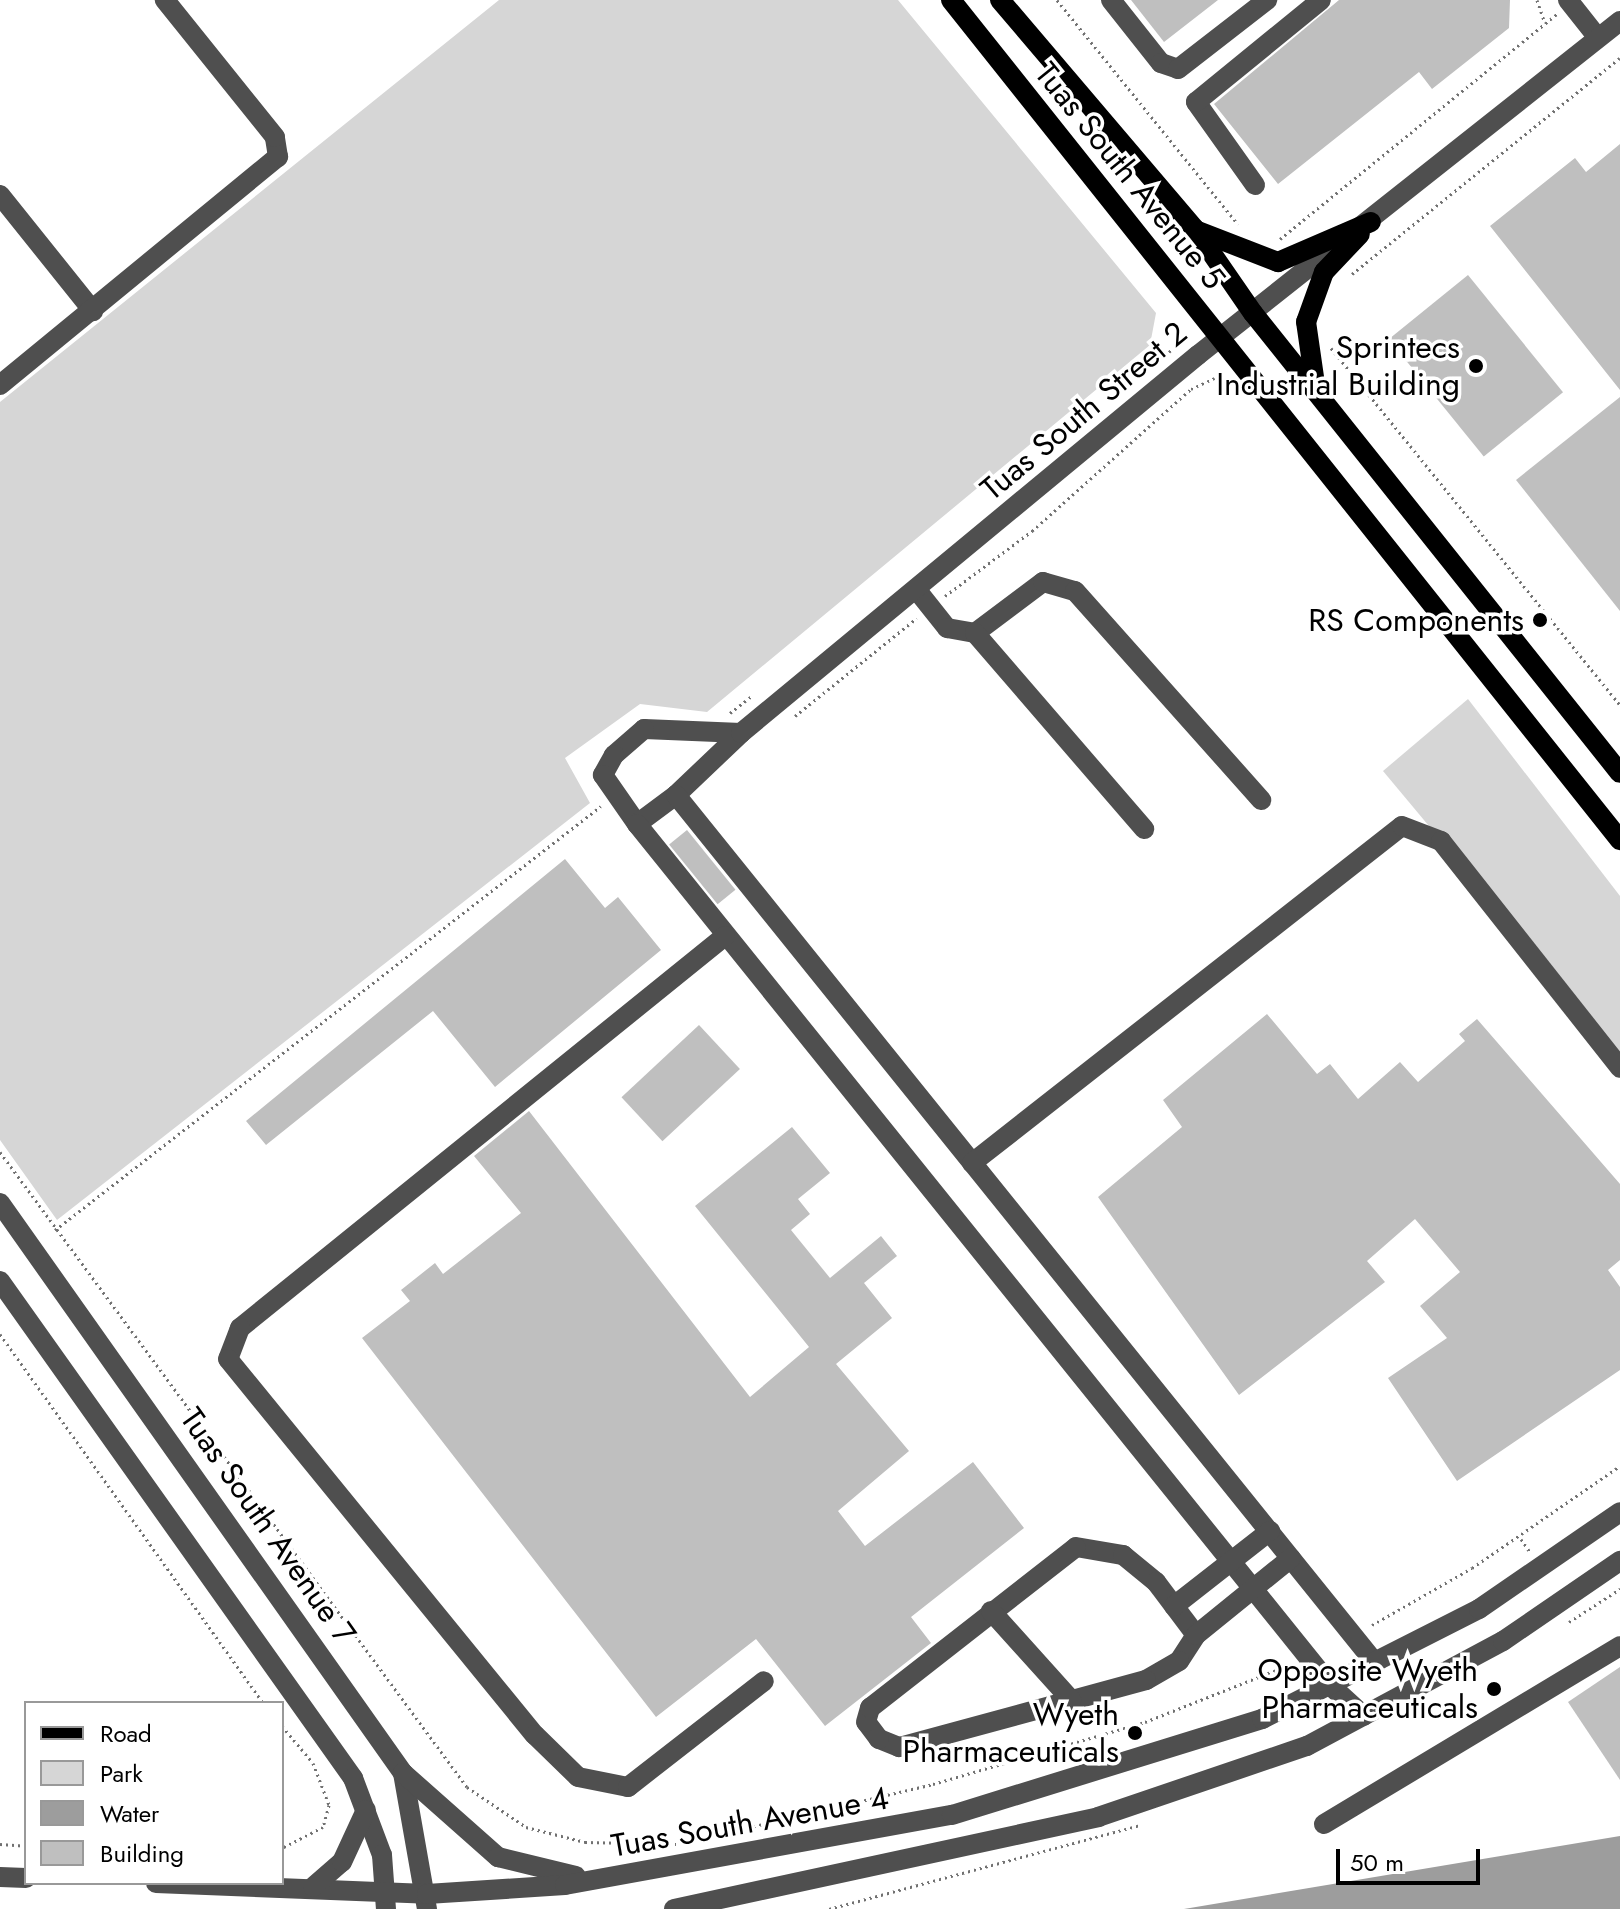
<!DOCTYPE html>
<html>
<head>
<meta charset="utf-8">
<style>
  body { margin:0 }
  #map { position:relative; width:1620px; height:1909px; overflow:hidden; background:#fff; font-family:Jost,sans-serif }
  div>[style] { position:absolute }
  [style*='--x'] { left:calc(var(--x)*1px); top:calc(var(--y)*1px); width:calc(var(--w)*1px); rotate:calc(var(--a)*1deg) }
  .green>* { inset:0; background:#d6d6d6 }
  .water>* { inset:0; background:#9d9d9d }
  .building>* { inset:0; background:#bfbfbf; transform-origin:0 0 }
  .path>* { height:3px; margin-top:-1.5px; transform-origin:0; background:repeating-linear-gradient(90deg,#717171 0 2px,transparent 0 6px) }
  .minor>* { height:20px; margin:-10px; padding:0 10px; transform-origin:10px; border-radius:10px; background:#4f4f4f }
  .major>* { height:20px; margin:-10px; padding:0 10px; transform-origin:10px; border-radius:10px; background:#000 }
  .dots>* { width:22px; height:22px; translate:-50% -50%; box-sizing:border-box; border:4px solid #fff; border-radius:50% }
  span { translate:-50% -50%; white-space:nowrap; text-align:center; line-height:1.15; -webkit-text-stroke:7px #fff; paint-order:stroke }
  .street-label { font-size:32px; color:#000 }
  .poi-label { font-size:32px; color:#000 }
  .right { translate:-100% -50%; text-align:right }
  .legend { position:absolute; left:24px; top:1701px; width:260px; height:184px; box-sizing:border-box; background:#fff; border:2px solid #999; margin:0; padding:10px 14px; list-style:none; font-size:24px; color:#000 }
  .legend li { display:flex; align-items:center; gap:16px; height:40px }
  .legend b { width:40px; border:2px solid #999 }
  .scale { position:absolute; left:1336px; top:1849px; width:144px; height:36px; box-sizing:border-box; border:4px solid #000; border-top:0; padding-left:10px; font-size:24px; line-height:28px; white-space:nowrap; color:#000; -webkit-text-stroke:6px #fff; paint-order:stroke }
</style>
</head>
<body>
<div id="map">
  <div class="green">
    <div style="clip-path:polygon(499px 0,898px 0,1156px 313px,1150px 345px,707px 712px,640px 704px,565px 758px,590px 803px,57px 1220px,0 1140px,0 402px)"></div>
    <div style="clip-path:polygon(1468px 699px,1620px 896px,1620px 1055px,1383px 771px)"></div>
  </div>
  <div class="water">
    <div style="clip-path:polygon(1620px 1836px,1620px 1909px,1184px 1909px)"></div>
  </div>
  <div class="building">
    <div style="clip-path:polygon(1131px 0,1218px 0,1164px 42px)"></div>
    <div style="clip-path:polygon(1339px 0,1510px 0,1509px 28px,1432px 89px,1419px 72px,1278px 184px,1214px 104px)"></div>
    <div style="clip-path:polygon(1620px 144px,1620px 390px,1490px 226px,1575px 158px,1586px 172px)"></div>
    <div style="left:1468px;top:275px;width:151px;height:102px;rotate:51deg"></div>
    <div style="clip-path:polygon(1620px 397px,1620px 611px,1516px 480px)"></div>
    <div style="left:687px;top:830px;width:77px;height:23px;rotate:51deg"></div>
    <div style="clip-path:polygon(565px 859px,605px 908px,618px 897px,661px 950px,495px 1087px,433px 1011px,266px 1145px,246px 1121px)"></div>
    <div style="clip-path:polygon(1267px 1014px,1317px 1074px,1330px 1064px,1358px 1099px,1400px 1062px,1418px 1082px,1465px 1041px,1459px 1034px,1477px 1019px,1620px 1184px,1620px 1260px,1608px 1270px,1620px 1287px,1620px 1370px,1457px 1481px,1388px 1378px,1447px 1338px,1420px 1306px,1460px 1272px,1415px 1219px,1367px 1261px,1385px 1282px,1239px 1395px,1098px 1197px,1182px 1127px,1163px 1100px)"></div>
    <div style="left:699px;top:1025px;width:60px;height:106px;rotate:47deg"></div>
    <div style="clip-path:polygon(529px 1111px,750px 1397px,809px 1347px,695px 1206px,792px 1127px,830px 1173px,798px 1199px,810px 1214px,791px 1230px,830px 1278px,881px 1236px,897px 1256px,864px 1283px,892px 1318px,836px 1364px,909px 1451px,838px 1511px,865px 1546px,973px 1462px,1024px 1528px,911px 1617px,931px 1643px,825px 1726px,756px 1639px,656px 1717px,362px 1338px,410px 1301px,401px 1290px,435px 1263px,443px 1274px,521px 1213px,474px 1156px)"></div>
    <div style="clip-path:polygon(1620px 1667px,1620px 1780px,1568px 1702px)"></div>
  </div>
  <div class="path">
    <div style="--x:1057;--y:0;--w:288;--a:51.1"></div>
    <div style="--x:1537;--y:0;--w:24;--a:71"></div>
    <div style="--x:1280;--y:239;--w:357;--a:-39.1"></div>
    <div style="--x:1352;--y:274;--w:344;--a:-38.9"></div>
    <div style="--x:1331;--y:348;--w:459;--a:51"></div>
    <div style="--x:1169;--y:352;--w:22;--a:-43"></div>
    <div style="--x:945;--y:596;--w:109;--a:-36.8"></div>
    <div style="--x:1032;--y:531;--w:213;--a:-41.8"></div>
    <div style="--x:1191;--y:389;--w:26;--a:-25"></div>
    <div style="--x:730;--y:713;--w:29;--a:-38"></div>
    <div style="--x:795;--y:716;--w:156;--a:-38.8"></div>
    <div style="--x:0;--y:1152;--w:788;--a:53.67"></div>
    <div style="--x:467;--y:1787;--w:71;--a:34.1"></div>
    <div style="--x:526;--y:1827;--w:61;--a:14.3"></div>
    <div style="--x:585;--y:1842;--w:91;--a:1.3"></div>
    <div style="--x:55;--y:1230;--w:691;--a:-37.83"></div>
    <div style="--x:0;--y:1334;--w:453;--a:54.5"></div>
    <div style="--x:1521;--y:1539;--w:16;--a:55"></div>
    <div style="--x:1569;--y:1622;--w:61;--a:-32.9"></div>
    <div style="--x:1372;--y:1625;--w:115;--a:-29.7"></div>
    <div style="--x:1472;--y:1568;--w:180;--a:-34.6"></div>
    <div style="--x:282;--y:1726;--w:48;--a:50"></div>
    <div style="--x:313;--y:1763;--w:45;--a:69.1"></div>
    <div style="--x:329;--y:1805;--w:23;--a:105"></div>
    <div style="--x:323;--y:1827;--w:46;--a:152.9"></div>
    <div style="--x:695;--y:1840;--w:244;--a:-13.2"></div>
    <div style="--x:933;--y:1784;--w:221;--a:-16.3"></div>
    <div style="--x:1145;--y:1722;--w:155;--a:-21.6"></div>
    <div style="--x:0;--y:1844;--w:26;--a:4"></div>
    <div style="--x:829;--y:1909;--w:323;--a:-15.1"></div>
  </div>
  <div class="minor">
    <div style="--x:1111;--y:0;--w:80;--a:51.6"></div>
    <div style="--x:1161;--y:63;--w:18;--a:19"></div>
    <div style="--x:1178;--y:69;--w:113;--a:-37.8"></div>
    <div style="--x:1568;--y:0;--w:48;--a:51.7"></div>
    <div style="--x:1255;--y:185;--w:102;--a:-125.4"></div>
    <div style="--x:1196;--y:102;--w:161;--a:-39.2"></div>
    <div style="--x:0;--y:195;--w:149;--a:51.3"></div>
    <div style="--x:0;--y:385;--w:360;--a:-39.4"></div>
    <div style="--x:278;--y:157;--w:20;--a:-99"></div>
    <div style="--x:275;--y:137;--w:176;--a:-128.8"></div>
    <div style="--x:916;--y:589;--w:50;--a:51.5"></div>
    <div style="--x:947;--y:628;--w:28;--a:10"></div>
    <div style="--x:975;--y:633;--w:85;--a:-36.9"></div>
    <div style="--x:1043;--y:582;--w:33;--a:16"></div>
    <div style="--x:1075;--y:591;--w:280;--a:48.3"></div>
    <div style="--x:975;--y:633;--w:259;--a:49.2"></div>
    <div style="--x:741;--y:733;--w:97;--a:-177.6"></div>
    <div style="--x:644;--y:729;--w:40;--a:139"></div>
    <div style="--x:614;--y:755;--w:23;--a:119"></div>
    <div style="--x:603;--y:775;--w:60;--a:55.2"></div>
    <div style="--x:637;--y:824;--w:49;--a:-36.6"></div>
    <div style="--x:676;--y:795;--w:90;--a:-43.6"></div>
    <div style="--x:741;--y:733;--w:593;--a:-39.6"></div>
    <div style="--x:1198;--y:355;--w:538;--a:-38.36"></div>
    <div style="--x:676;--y:795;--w:1116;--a:51.15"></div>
    <div style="--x:637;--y:824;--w:1108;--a:51.15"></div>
    <div style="--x:1332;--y:1687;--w:43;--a:42.2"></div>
    <div style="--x:725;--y:936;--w:624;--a:141.05"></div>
    <div style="--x:240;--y:1328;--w:33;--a:111"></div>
    <div style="--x:228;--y:1359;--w:485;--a:50.8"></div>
    <div style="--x:535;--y:1735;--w:60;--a:44.3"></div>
    <div style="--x:578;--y:1777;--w:51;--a:11.3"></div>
    <div style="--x:628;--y:1787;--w:172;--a:-37.9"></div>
    <div style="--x:972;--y:1163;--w:546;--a:-38.09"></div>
    <div style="--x:1402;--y:826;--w:42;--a:21"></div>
    <div style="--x:1441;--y:841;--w:289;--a:51.7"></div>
    <div style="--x:0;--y:1203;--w:698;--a:54.74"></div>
    <div style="--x:403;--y:1773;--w:138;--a:80"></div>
    <div style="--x:0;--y:1281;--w:610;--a:54.62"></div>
    <div style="--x:353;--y:1778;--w:82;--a:69.4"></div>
    <div style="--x:382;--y:1855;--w:54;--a:85.8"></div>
    <div style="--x:1076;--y:1547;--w:48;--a:9.7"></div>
    <div style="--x:1123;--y:1555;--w:43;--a:39.3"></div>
    <div style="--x:1156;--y:1582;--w:66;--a:53"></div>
    <div style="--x:1196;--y:1635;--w:31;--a:123"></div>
    <div style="--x:1179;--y:1661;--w:38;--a:150"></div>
    <div style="--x:1146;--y:1680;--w:256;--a:164.8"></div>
    <div style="--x:899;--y:1747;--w:22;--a:-158"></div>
    <div style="--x:879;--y:1739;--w:21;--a:-127"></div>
    <div style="--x:866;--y:1722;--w:15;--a:-74"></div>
    <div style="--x:870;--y:1708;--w:261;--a:-38"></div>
    <div style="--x:1174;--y:1606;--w:122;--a:-38"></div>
    <div style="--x:991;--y:1611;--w:120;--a:48"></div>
    <div style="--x:1196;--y:1635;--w:122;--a:-39"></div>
    <div style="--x:403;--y:1773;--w:127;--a:41.5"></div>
    <div style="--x:498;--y:1857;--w:80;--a:13.7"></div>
    <div style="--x:1324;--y:1824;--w:345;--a:-31"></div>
    <div style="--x:0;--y:1877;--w:26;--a:2"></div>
    <div style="--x:156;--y:1883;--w:271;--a:2.3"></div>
    <div style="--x:427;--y:1894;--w:138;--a:-3.7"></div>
    <div style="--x:565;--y:1885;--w:393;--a:-10.3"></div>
    <div style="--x:952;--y:1815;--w:325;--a:-17.2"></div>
    <div style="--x:1262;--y:1719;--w:243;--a:-26.9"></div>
    <div style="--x:1479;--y:1609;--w:171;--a:-34.5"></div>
    <div style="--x:313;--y:1887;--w:38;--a:-41"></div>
    <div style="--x:342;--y:1862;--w:57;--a:-65.2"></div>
    <div style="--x:674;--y:1909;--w:434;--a:-12.2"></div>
    <div style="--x:1098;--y:1817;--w:221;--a:-18.8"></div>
    <div style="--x:1307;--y:1746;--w:222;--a:-28.2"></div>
    <div style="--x:1503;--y:1641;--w:142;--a:-34.4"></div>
  </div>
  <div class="major">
    <div style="--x:951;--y:0;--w:1074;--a:51.47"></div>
    <div style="--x:1000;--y:0;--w:301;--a:49.6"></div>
    <div style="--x:1195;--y:229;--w:102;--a:55.4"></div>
    <div style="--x:1253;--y:313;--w:588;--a:51.42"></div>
    <div style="--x:1198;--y:231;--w:86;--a:21.2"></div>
    <div style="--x:1278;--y:262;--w:101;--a:-23.3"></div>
    <div style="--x:1316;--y:391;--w:70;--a:-98.2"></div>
    <div style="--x:1306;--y:322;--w:53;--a:-70.2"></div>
    <div style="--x:1324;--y:272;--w:52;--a:-46.5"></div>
  </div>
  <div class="dots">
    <div style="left:1476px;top:366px;background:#000"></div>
    <div style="left:1540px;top:620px;background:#000"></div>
    <div style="left:1494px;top:1689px;background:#000"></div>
    <div style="left:1135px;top:1733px;background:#000"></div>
  </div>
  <div class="street-label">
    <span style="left:1130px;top:176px;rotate:51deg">Tuas South Avenue 5</span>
    <span style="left:1084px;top:411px;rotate:-40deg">Tuas South Street 2</span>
    <span style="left:268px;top:1526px;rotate:55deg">Tuas South Avenue 7</span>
    <span style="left:750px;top:1822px;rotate:-10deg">Tuas South Avenue 4</span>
  </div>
  <div class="poi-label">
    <span class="right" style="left:1460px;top:366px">Sprintecs<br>Industrial Building</span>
    <span class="right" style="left:1524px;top:620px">RS Components</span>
    <span class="right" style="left:1478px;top:1689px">Opposite Wyeth<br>Pharmaceuticals</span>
    <span class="right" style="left:1119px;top:1733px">Wyeth<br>Pharmaceuticals</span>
  </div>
  <ul class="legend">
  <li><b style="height:10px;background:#000"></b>Road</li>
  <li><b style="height:22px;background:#d6d6d6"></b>Park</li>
  <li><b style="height:22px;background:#9d9d9d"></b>Water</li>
  <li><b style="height:22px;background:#bfbfbf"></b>Building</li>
  </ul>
  <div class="scale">50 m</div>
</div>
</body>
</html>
